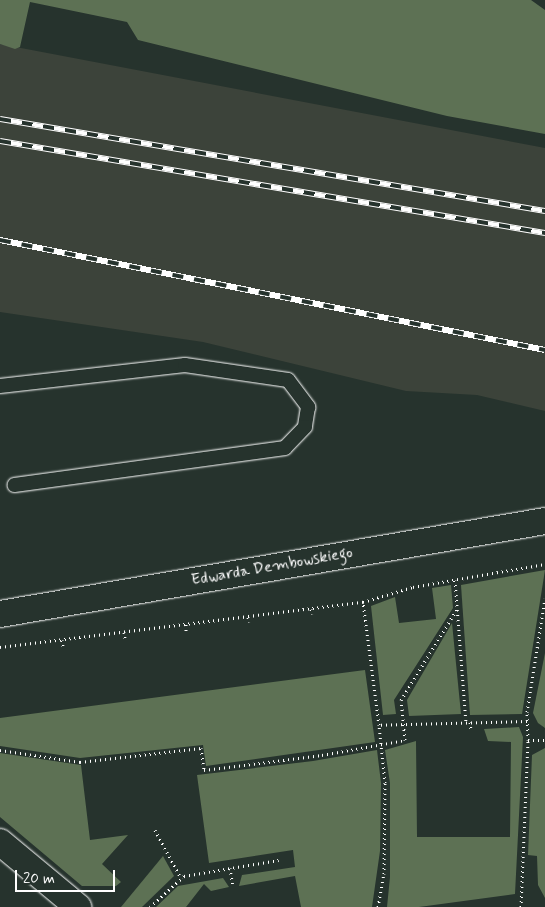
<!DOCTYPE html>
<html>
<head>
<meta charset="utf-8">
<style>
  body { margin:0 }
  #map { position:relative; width:545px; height:907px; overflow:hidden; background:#26332d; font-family:Mynerve,sans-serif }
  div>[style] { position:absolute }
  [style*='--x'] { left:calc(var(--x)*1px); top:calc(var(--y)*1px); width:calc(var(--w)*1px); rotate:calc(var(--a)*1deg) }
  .built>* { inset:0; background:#3c433a }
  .green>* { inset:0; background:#5d7154 }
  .path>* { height:3px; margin-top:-1.5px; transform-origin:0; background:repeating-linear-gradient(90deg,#fff 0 1px,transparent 0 5px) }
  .roads { filter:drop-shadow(0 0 1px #fff) drop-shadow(0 0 1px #fff) }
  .service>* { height:14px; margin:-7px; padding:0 7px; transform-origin:7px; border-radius:7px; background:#26332d }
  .minor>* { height:26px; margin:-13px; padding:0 13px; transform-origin:13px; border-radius:13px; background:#26332d }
  .rail>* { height:5.5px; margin-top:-2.75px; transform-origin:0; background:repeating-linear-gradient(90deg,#26332d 0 11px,#fff 0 22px); box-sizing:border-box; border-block:1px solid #fff }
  span { translate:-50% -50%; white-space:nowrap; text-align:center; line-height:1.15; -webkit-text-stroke:4px #26332d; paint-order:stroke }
  .street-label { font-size:16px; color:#fff }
  .scale { position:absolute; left:15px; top:870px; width:100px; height:22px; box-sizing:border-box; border:2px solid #fff; border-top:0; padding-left:6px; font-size:15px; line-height:18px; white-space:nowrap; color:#fff; -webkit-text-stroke:4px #26332d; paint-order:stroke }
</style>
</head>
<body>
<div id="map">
  <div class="built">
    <div style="clip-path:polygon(0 44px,545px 148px,545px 411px,477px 395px,406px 391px,203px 342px,0 312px)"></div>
  </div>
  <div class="green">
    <div style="clip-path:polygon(0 0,531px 0,545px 10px,545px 134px,447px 116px,138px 40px,127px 22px,30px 2px,20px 47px,15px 49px,0 44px)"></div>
    <div style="clip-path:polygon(545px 570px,522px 714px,470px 715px,461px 585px)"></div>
    <div style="clip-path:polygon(451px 585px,453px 608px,394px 700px,396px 714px,383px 715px,371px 606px,395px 597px,399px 623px,436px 619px,432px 588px)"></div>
    <div style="clip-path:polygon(452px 623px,461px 714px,409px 716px,407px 700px)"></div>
    <div style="clip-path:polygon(545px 653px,545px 728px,538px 723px,533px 713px)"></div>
    <div style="clip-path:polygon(365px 670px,375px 742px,206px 766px,203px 745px,80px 758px,0 746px,0 718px)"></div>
    <div style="clip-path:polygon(519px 727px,523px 737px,515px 894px,419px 907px,387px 907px,390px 877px,390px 783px,385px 750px,416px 741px,417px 837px,510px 837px,511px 742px,488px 741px,484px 729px)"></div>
    <div style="clip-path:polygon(545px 748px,545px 898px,538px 885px,537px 856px,528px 855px,532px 755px)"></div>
    <div style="clip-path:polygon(377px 750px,381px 783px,380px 851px,372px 907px,301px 907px,295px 876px,239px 886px,242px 875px,295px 867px,293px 850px,209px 863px,197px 775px,313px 761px)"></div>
    <div style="clip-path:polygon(0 753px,81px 765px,90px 840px,128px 835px,102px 864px,121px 882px,116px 886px,82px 886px,0 817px)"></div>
    <div style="clip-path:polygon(163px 856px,174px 876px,142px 907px,121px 907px)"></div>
    <div style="clip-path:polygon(223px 878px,229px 887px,211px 891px,204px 884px,186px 907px,156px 907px,178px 886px)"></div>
  </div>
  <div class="path">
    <div style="--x:455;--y:580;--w:142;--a:85.6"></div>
    <div style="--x:311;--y:609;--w:5;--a:79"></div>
    <div style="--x:248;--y:617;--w:5;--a:79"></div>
    <div style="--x:186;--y:624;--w:7;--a:90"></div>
    <div style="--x:124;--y:632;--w:6;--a:81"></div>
    <div style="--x:62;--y:640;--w:6;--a:81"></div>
    <div style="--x:0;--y:647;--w:366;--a:-7.1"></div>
    <div style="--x:527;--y:721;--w:148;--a:178.5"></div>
    <div style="--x:379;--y:725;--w:124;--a:-97.4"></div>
    <div style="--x:363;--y:602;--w:52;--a:-16.7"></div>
    <div style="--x:413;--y:587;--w:134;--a:-9.9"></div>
    <div style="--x:470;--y:722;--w:8;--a:83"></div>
    <div style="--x:528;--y:740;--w:28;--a:-92"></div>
    <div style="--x:527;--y:712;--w:115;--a:-81"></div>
    <div style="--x:0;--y:750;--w:81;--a:8.5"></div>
    <div style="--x:80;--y:762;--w:122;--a:-6.6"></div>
    <div style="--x:201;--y:748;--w:22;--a:82"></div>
    <div style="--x:204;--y:770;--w:119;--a:-7.2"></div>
    <div style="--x:322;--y:755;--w:84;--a:-10.2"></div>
    <div style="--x:405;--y:740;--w:40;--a:-95.7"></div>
    <div style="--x:401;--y:700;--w:107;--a:-58.4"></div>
    <div style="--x:155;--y:830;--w:55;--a:61.6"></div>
    <div style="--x:230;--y:868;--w:19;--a:81"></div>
    <div style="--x:150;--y:907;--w:46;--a:-42.4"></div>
    <div style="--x:184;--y:876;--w:96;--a:-9.6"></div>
    <div style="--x:378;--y:907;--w:34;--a:-80"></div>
    <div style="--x:384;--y:874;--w:91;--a:-89.4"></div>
    <div style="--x:385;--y:783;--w:58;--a:-95.9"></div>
    <div style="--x:521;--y:907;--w:167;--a:-87.6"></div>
    <div style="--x:528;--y:740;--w:17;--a:0"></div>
  </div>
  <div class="roads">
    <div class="service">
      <div style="--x:0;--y:386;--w:186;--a:-6.5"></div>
      <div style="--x:185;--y:365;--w:104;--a:8.3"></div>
      <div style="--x:288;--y:380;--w:34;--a:53"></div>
      <div style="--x:308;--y:407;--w:20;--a:99"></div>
      <div style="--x:305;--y:427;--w:29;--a:134"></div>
      <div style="--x:285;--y:448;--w:273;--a:172.2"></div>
    </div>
    <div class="minor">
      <div style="--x:0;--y:614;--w:553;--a:-9.68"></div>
      <div style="--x:0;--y:842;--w:102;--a:39.8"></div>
    </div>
  </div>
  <div class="rail">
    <div style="--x:0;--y:119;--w:553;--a:9.58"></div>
    <div style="--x:0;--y:141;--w:553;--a:9.58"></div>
    <div style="--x:0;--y:240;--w:556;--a:11.41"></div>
  </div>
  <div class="street-label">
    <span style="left:272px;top:567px;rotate:-10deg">Edwarda Dembowskiego</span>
  </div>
  <div class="scale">20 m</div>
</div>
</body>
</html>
